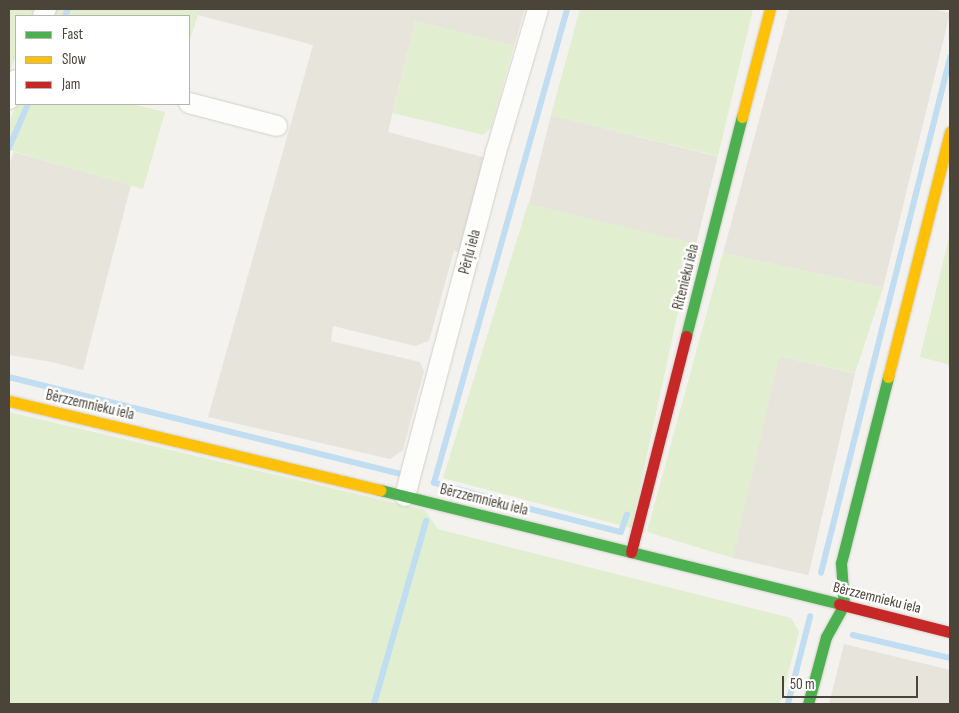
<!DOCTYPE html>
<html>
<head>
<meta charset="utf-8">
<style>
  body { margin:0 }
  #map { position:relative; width:959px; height:713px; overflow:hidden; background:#f4f2ee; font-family:"Sofia Sans Condensed",sans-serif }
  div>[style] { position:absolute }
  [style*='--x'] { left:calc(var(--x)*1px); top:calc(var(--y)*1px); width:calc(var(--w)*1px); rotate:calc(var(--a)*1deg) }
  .residential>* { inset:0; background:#e7e4dc; transform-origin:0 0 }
  .green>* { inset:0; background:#e1eecf }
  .stream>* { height:5.5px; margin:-2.75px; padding:0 2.75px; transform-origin:2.75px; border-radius:2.75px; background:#c0ddf1 }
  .roads { filter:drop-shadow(0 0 1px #d2d0cb) drop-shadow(0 0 1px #d2d0cb) }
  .street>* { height:20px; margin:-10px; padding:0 10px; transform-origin:10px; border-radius:10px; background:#fdfdfc }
  .fast>* { height:11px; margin:-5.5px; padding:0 5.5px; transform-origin:5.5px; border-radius:5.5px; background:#4caf50 }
  .slow>* { height:11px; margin:-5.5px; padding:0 5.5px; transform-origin:5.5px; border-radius:5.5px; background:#ffc107 }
  .jam>* { height:11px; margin:-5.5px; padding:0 5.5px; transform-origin:5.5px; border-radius:5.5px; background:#c62828 }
  span { translate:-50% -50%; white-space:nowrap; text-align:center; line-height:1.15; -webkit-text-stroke:5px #fff; paint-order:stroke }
  .street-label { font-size:15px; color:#4b4439 }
  .frame { position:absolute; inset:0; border:10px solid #4b4439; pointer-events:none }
  .legend { position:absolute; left:15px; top:15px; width:175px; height:90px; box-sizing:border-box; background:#fff; border:1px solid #b7b4b0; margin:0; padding:6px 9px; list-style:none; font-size:15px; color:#4b4439 }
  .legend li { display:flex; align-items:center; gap:10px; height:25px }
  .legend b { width:25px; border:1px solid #b7b4b0 }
  .scale { position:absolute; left:782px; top:676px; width:136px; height:22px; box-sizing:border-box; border:2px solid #4b4439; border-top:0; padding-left:6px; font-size:15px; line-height:18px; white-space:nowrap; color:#4b4439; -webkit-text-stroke:4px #fff; paint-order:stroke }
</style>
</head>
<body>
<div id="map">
  <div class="residential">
    <div style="clip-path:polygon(200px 9px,525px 9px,514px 46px,415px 21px,388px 132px,486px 158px,462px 253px,454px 251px,429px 341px,415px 346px,333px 326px,331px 341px,420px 362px,424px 371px,403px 450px,390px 459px,208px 417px,313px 45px,198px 15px)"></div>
    <div style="clip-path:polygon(789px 9px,931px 9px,950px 13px,883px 288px,723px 253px)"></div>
    <div style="left:551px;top:115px;width:172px;height:92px;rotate:14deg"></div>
    <div style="clip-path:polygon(14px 152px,131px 185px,83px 370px,51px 362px,9px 355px,9px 164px)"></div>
    <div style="left:779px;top:356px;width:78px;height:207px;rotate:13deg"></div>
    <div style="clip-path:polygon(844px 644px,950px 670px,950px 704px,829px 704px)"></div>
  </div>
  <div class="green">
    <div style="clip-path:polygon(9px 9px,36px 9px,33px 16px,16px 16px,16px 56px,9px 74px)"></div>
    <div style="clip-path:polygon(57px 9px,200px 9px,189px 42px,189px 16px,53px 16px)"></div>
    <div style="clip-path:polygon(580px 9px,753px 9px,718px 156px,551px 115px)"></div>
    <div style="clip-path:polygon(415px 21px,514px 46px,491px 128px,483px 135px,393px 113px)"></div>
    <div style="clip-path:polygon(17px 104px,132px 104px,165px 112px,143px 189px,9px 150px,9px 122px)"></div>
    <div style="clip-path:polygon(528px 204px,693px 243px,631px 528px,443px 478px)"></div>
    <div style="clip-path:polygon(950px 233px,950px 365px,920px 357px)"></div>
    <div style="clip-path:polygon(723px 253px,883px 288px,855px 373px,779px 356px,733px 558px,647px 532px)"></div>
    <div style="clip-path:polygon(9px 412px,425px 510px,438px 529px,791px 618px,799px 632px,780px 704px,9px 704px)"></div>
  </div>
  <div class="stream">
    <div style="--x:65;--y:16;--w:8;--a:-67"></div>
    <div style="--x:9;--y:148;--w:48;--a:-66.6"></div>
    <div style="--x:9;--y:377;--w:403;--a:13.9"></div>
    <div style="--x:496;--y:500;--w:64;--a:-164.7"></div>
    <div style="--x:434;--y:483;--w:492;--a:-74.3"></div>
    <div style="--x:519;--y:506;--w:105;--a:14.3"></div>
    <div style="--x:621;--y:532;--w:18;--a:-71"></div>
    <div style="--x:821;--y:573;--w:531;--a:-75.94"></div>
    <div style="--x:853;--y:635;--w:100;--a:13.3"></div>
    <div style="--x:374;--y:704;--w:190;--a:-74.1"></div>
    <div style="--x:788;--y:704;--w:90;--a:-75.8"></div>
  </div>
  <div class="roads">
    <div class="street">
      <div style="--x:43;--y:16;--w:8;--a:-67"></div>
      <div style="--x:9;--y:99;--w:20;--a:-70"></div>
      <div style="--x:189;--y:103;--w:91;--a:14.6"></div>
      <div style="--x:405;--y:496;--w:356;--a:-75.2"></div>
      <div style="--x:496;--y:152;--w:149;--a:-73.6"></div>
    </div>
    <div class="fast">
      <div style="--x:686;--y:336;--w:226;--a:-75.7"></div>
      <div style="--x:380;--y:490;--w:473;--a:13.9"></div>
      <div style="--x:808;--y:704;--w:69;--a:-75"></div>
      <div style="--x:826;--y:637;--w:37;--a:-61"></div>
      <div style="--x:844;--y:605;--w:42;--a:-94.1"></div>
      <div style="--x:841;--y:563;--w:192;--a:-75.8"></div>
    </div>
    <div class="slow">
      <div style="--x:742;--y:117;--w:112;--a:-75.5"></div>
      <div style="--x:888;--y:377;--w:253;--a:-75.8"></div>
      <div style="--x:9;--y:401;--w:382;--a:13.5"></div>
    </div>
    <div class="jam">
      <div style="--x:631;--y:552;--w:223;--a:-75.7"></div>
      <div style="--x:839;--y:604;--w:114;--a:14.2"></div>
    </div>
  </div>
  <div class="street-label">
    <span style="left:470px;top:252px;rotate:-75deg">Pērļu iela</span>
    <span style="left:686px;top:277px;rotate:-76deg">Ritenieku iela</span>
    <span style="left:90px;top:405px;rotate:13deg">Bērzzemnieku iela</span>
    <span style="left:484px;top:500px;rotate:14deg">Bērzzemnieku iela</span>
    <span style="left:877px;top:598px;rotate:14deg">Bērzzemnieku iela</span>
  </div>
  <div class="frame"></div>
  <ul class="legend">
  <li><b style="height:6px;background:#4caf50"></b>Fast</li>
  <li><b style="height:6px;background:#ffc107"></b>Slow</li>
  <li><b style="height:6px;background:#c62828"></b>Jam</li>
  </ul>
  <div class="scale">50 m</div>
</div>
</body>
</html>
